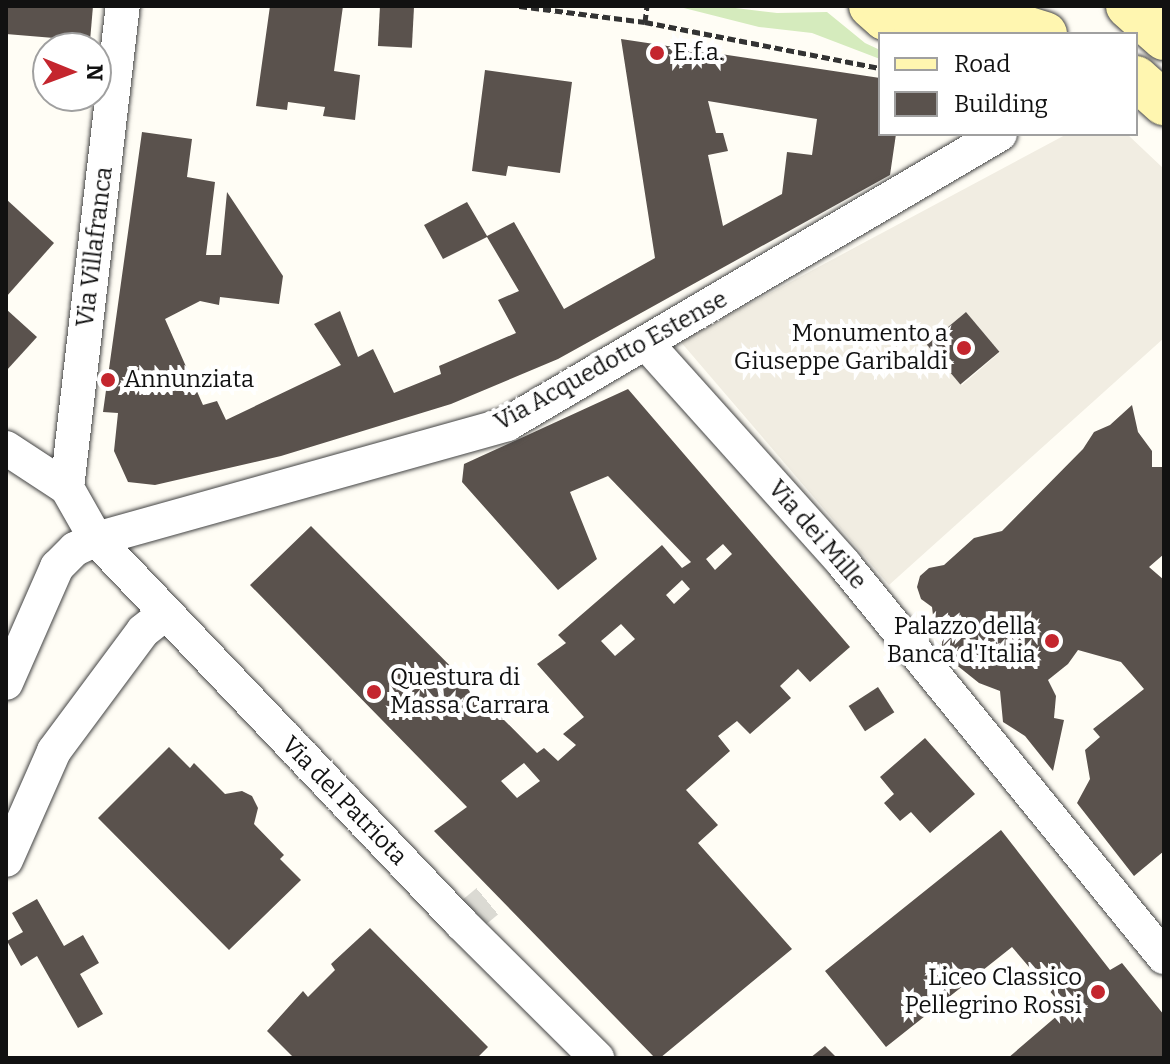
<!DOCTYPE html>
<html>
<head>
<meta charset="utf-8">
<style>
  body { margin:0 }
  #map { position:relative; width:1170px; height:1064px; overflow:hidden; background:#fffdf5; font-family:Bitter,serif }
  div>[style] { position:absolute }
  [style*='--x'] { left:calc(var(--x)*1px); top:calc(var(--y)*1px); width:calc(var(--w)*1px); rotate:calc(var(--a)*1deg) }
  .green>* { inset:0; background:#d5ebbd }
  .plaza>* { inset:0; background:#f1ede2 }
  .building>* { inset:0; background:#5a524d; transform-origin:0 0 }
  .street-tunnel>* { height:34px; margin-top:-17px; transform-origin:0; background:repeating-linear-gradient(90deg,#dbdad3 0 34px,transparent 0 51px) }
  .path>* { height:5px; margin-top:-2.5px; transform-origin:0; background:repeating-linear-gradient(90deg,#333 0 8px,transparent 0 12px) }
  .roads { filter:drop-shadow(0 0 2px #444) drop-shadow(0 0 2px #444) }
  .street>* { height:34px; margin:-17px; padding:0 17px; transform-origin:17px; border-radius:17px; background:#fff }
  .secondary>* { height:44px; margin:-22px; padding:0 22px; transform-origin:22px; border-radius:22px; background:#fff6b0 }
  .dots>* { width:22px; height:22px; translate:-50% -50%; box-sizing:border-box; border:4px solid #fff; border-radius:50% }
  span { translate:-50% -50%; white-space:nowrap; text-align:center; line-height:1.15; -webkit-text-stroke:8px #fff; paint-order:stroke }
  .poi-label { font-size:24px; color:#111 }
  .left { translate:0 -50%; text-align:left }
  .right { translate:-100% -50%; text-align:right }
  .street-label { font-size:24px; color:#111 }
  .frame { position:absolute; inset:0; border:8px solid #111; pointer-events:none }
  .legend { position:absolute; left:878px; top:32px; width:260px; height:104px; box-sizing:border-box; background:#fff; border:2px solid #a0a0a0; margin:0; padding:10px 14px; list-style:none; font-size:24px; color:#111 }
  .legend li { display:flex; align-items:center; gap:16px; height:40px }
  .legend b { width:40px; border:2px solid #a0a0a0 }
  .north { position:absolute; left:32px; top:32px; width:80px; height:80px; box-sizing:border-box; background:#fff; border:2px solid #a0a0a0; border-radius:50%; rotate:91deg; font-size:22px; font-weight:700; line-height:32px; text-align:center; color:#111 }
  .north::after { content:''; display:block; margin:auto; width:28px; height:36px; background:#c4262e; clip-path:polygon(50% 0,100% 100%,50% 72%,0 100%) }
</style>
</head>
<body>
<div id="map">
  <div class="green">
    <div style="clip-path:polygon(676px 6px,719px 6px,777px 13px,827px 12px,865px 43px,880px 50px,880px 59px,812px 33px,759px 27px)"></div>
  </div>
  <div class="plaza">
    <div style="clip-path:polygon(evenodd,1067px 134px,1127px 134px,1164px 169px,1164px 338px,889px 585px,680px 341px,1067px 134px,966px 312px,1000px 352px,962px 385px,928px 345px,966px 312px)"></div>
  </div>
  <div class="building">
    <div style="clip-path:polygon(6px 6px,93px 6px,90px 41px,6px 34px)"></div>
    <div style="clip-path:polygon(270px 6px,343px 6px,334px 71px,360px 75px,355px 120px,323px 116px,325px 107px,288px 102px,287px 110px,256px 106px)"></div>
    <div style="left:380px;top:6px;width:34px;height:40px;rotate:3deg"></div>
    <div style="clip-path:polygon(evenodd,621px 39px,880px 78px,880px 134px,896px 134px,890px 175px,558px 359px,451px 404px,281px 456px,155px 485px,128px 482px,114px 451px,118px 413px,103px 412px,142px 132px,192px 139px,187px 177px,215px 182px,206px 255px,221px 255px,227px 192px,283px 276px,279px 304px,220px 297px,219px 305px,200px 301px,165px 319px,203px 405px,217px 401px,226px 420px,341px 365px,314px 324px,340px 311px,358px 357px,373px 349px,394px 393px,441px 374px,439px 366px,516px 333px,498px 300px,519px 291px,487px 237px,443px 259px,424px 225px,467px 202px,487px 236px,514px 222px,564px 309px,655px 258px,621px 39px,708px 101px,817px 119px,812px 155px,787px 152px,782px 194px,723px 226px,708px 155px,728px 151px,723px 133px,716px 133px,708px 101px)"></div>
    <div style="clip-path:polygon(485px 70px,572px 82px,560px 173px,508px 166px,506px 176px,472px 171px)"></div>
    <div style="clip-path:polygon(6px 199px,54px 243px,6px 297px)"></div>
    <div style="clip-path:polygon(6px 309px,37px 337px,6px 371px)"></div>
    <div style="left:966px;top:312px;width:52px;height:51px;rotate:50deg"></div>
    <div style="clip-path:polygon(evenodd,628px 389px,850px 647px,810px 682px,798px 669px,780px 686px,791px 698px,750px 734px,737px 721px,718px 736px,730px 751px,686px 790px,718px 825px,698px 843px,792px 949px,660px 1058px,655px 1058px,434px 831px,467px 807px,250px 585px,311px 526px,537px 753px,544px 748px,558px 761px,576px 745px,563px 734px,584px 717px,537px 664px,566px 643px,558px 635px,662px 545px,682px 568px,691px 562px,608px 476px,570px 492px,597px 559px,558px 590px,462px 482px,464px 464px,628px 389px,723px 544px,732px 554px,715px 570px,706px 559px,723px 544px,628px 389px,682px 580px,690px 589px,674px 604px,666px 595px,682px 580px,628px 389px,621px 624px,635px 639px,615px 656px,601px 641px,621px 624px,628px 389px,524px 763px,540px 781px,517px 798px,501px 781px,524px 763px)"></div>
    <div style="clip-path:polygon(1132px 405px,1138px 432px,1152px 451px,1152px 467px,1164px 467px,1164px 554px,1149px 567px,1164px 580px,1164px 851px,1134px 876px,1077px 803px,1090px 779px,1085px 750px,1100px 737px,1093px 729px,1144px 689px,1121px 662px,1078px 650px,1068px 664px,1048px 680px,1056px 696px,1054px 718px,1064px 720px,1053px 771px,1025px 736px,1003px 722px,1000px 691px,979px 683px,949px 659px,935px 632px,932px 607px,921px 599px,917px 587px,920px 576px,929px 568px,944px 565px,974px 538px,1002px 531px,1083px 449px,1094px 432px,1110px 425px)"></div>
    <div style="left:878px;top:687px;width:30px;height:35px;rotate:57deg"></div>
    <div style="clip-path:polygon(925px 738px,975px 794px,930px 833px,911px 812px,900px 821px,884px 803px,894px 794px,880px 777px)"></div>
    <div style="clip-path:polygon(169px 747px,190px 768px,194px 763px,225px 794px,242px 791px,252px 796px,258px 808px,254px 824px,284px 855px,280px 859px,301px 880px,229px 950px,98px 818px)"></div>
    <div style="clip-path:polygon(1001px 830px,1110px 970px,1122px 963px,1164px 1015px,1164px 1058px,1008px 1058px,1065px 1009px,1012px 947px,886px 1047px,825px 971px)"></div>
    <div style="clip-path:polygon(37px 899px,64px 946px,83px 935px,99px 963px,80px 974px,103px 1014px,78px 1028px,37px 956px,21px 966px,7px 941px,23px 932px,12px 913px)"></div>
    <div style="clip-path:polygon(370px 928px,488px 1047px,477px 1058px,294px 1058px,267px 1031px,303px 991px,308px 997px,335px 970px,331px 964px)"></div>
    <div style="clip-path:polygon(825px 1046px,837px 1058px,810px 1058px)"></div>
  </div>
  <div class="street-tunnel">
    <div style="--x:461;--y:923;--w:45;--a:-39.6"></div>
  </div>
  <div class="path">
    <div style="--x:519;--y:6;--w:127;--a:7.2"></div>
    <div style="--x:645;--y:22;--w:239;--a:11.1"></div>
    <div style="--x:645;--y:22;--w:16;--a:-83"></div>
  </div>
  <div class="roads">
    <div class="street">
      <div style="--x:646;--y:343;--w:297;--a:48.1"></div>
      <div style="--x:844;--y:564;--w:507;--a:50.85"></div>
      <div style="--x:6;--y:448;--w:73;--a:33.3"></div>
      <div style="--x:67;--y:488;--w:59;--a:60.4"></div>
      <div style="--x:96;--y:539;--w:530;--a:46.45"></div>
      <div style="--x:461;--y:923;--w:192;--a:44.8"></div>
      <div style="--x:67;--y:488;--w:485;--a:-83.4"></div>
      <div style="--x:6;--y:683;--w:127;--a:-66.3"></div>
      <div style="--x:57;--y:567;--w:25;--a:-45"></div>
      <div style="--x:75;--y:549;--w:23;--a:-25"></div>
      <div style="--x:96;--y:539;--w:427;--a:-15.6"></div>
      <div style="--x:507;--y:424;--w:572;--a:-30.47"></div>
      <div style="--x:6;--y:860;--w:119;--a:-66.2"></div>
      <div style="--x:54;--y:751;--w:149;--a:-53.4"></div>
      <div style="--x:143;--y:631;--w:29;--a:-38"></div>
    </div>
    <div class="secondary">
      <div style="--x:871;--y:6;--w:18;--a:41"></div>
      <div style="--x:885;--y:18;--w:33;--a:21"></div>
      <div style="--x:916;--y:30;--w:33;--a:-3"></div>
      <div style="--x:949;--y:28;--w:34;--a:-24"></div>
      <div style="--x:980;--y:14;--w:11;--a:-45"></div>
      <div style="--x:1128;--y:6;--w:48;--a:41.6"></div>
      <div style="--x:980;--y:14;--w:68;--a:17.1"></div>
      <div style="--x:1136;--y:78;--w:38;--a:42"></div>
    </div>
  </div>
  <div class="dots">
    <div style="left:657px;top:53px;background:#c4262e"></div>
    <div style="left:964px;top:348px;background:#c4262e"></div>
    <div style="left:108px;top:380px;background:#c4262e"></div>
    <div style="left:1052px;top:641px;background:#c4262e"></div>
    <div style="left:374px;top:692px;background:#c4262e"></div>
    <div style="left:1098px;top:992px;background:#c4262e"></div>
  </div>
  <div class="poi-label">
    <span class="left" style="left:673px;top:53px">E.f.a.</span>
    <span class="right" style="left:948px;top:348px">Monumento a<br>Giuseppe Garibaldi</span>
    <span class="left" style="left:124px;top:380px">Annunziata</span>
    <span class="right" style="left:1036px;top:641px">Palazzo della<br>Banca d'Italia</span>
    <span class="left" style="left:390px;top:692px">Questura di<br>Massa Carrara</span>
    <span class="right" style="left:1082px;top:992px">Liceo Classico<br>Pellegrino Rossi</span>
  </div>
  <div class="street-label">
    <span style="left:95px;top:247px;rotate:-83deg">Via Villafranca</span>
    <span style="left:611px;top:361px;rotate:-29deg">Via Acquedotto Estense</span>
    <span style="left:817px;top:535px;rotate:49deg">Via dei Mille</span>
    <span style="left:344px;top:801px;rotate:46deg">Via del Patriota</span>
  </div>
  <div class="frame"></div>
  <ul class="legend">
  <li><b style="height:10px;background:#fff6b0"></b>Road</li>
  <li><b style="height:22px;background:#5a524d"></b>Building</li>
  </ul>
  <div class="north">N</div>
</div>
</body>
</html>
